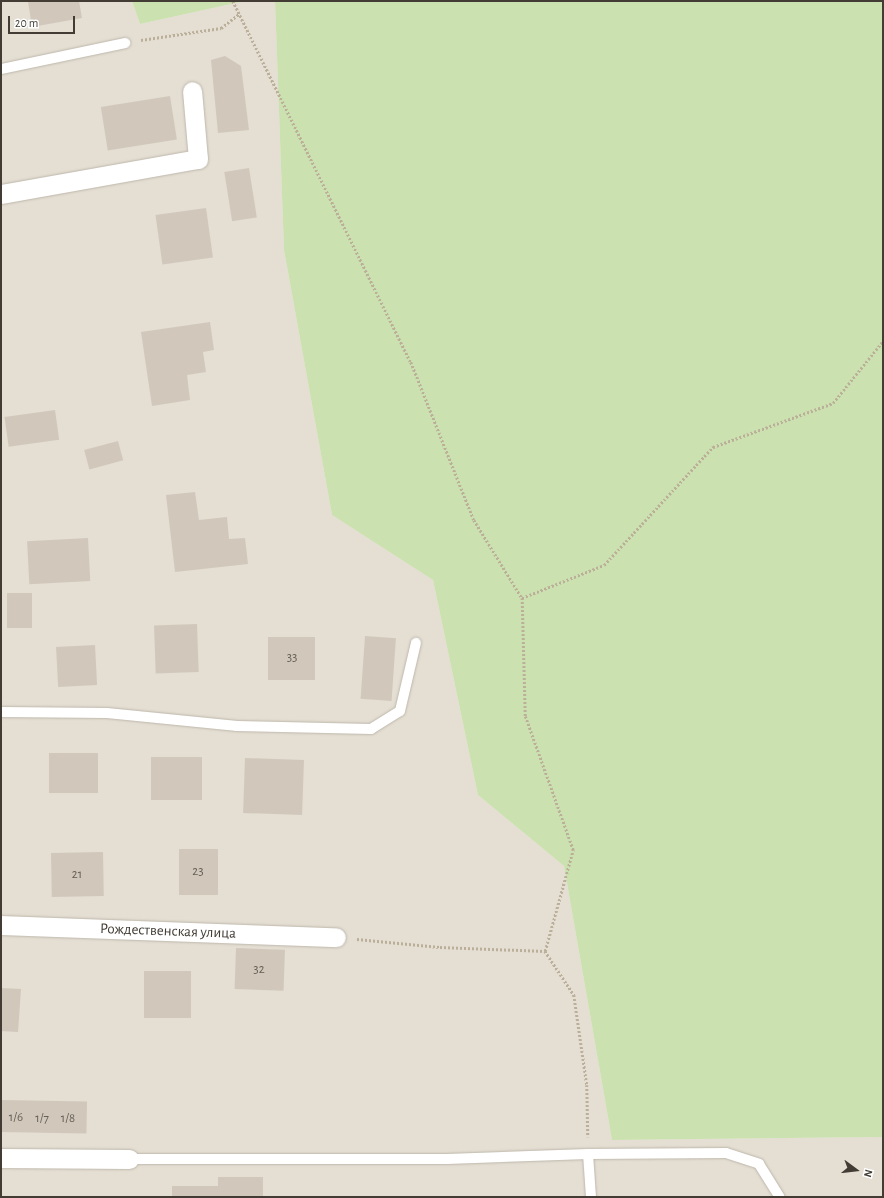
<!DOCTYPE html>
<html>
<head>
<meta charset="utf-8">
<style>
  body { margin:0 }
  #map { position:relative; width:884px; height:1198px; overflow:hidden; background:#f0ece4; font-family:"Alegreya Sans",sans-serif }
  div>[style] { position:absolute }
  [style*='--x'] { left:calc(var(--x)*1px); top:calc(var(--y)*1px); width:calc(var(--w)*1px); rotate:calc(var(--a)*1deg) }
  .residential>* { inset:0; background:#e4ded3 }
  .green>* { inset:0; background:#cce1b0 }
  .building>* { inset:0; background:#d1c8bb; transform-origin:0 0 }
  .path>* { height:2.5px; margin-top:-1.25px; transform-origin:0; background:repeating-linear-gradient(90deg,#bbaf9a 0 2px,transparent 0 4px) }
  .roads { filter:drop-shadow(0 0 1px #beb7ab) drop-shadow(0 0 1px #beb7ab) }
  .service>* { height:10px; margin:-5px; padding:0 5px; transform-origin:5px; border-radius:5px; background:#fff }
  .minor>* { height:19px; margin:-9.5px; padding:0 9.5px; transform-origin:9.5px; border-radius:9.5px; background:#fff }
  span { translate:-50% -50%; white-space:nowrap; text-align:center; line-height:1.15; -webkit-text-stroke:3px #fff; paint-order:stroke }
  .number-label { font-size:13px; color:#665f56 }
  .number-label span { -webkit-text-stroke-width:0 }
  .street-label { font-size:15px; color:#423c35 }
  .frame { position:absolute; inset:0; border:2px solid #423c35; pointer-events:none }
  .north { position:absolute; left:836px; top:1150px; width:40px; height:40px; -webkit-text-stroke:3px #fff; paint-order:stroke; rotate:105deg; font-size:11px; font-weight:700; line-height:16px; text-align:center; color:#423c35 }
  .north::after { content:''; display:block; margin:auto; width:14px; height:18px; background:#423c35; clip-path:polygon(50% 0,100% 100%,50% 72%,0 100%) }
  .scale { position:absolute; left:8px; top:16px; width:67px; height:18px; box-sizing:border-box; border:2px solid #423c35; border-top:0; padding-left:5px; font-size:12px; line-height:14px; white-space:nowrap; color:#423c35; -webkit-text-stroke:3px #fff; paint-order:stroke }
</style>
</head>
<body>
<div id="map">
  <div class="residential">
    <div style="clip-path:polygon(1px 1px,132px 1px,140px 24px,245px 1px,275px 1px,284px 250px,332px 515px,433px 580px,478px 795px,564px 866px,612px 1140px,883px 1137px,883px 1197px,1px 1197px)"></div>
  </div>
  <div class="green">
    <div style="clip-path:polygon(132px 1px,245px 1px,140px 24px)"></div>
    <div style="clip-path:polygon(275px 1px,883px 1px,883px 1137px,612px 1140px,564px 866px,478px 795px,433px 580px,332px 515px,284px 250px)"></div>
  </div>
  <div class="building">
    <div style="clip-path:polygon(28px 1px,79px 1px,82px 18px,32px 27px)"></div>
    <div style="clip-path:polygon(225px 56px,241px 66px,249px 130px,218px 133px,211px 60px)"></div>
    <div style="left:170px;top:96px;width:44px;height:70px;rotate:81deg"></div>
    <div style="left:249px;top:168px;width:50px;height:25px;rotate:81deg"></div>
    <div style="left:206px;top:208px;width:50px;height:51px;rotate:82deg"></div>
    <div style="clip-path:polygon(210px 322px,214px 350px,203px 352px,206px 372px,187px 375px,190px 400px,152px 406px,141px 332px)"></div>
    <div style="left:55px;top:410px;width:30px;height:51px;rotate:82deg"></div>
    <div style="left:118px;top:441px;width:20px;height:35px;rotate:75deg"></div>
    <div style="clip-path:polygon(195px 492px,199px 520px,227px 517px,229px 539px,245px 538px,248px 564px,175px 572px,166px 495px)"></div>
    <div style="left:88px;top:538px;width:43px;height:61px;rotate:87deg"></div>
    <div style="left:7px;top:593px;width:25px;height:35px"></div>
    <div style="left:197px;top:624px;width:48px;height:43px;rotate:88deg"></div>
    <div style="left:365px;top:636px;width:31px;height:63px;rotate:4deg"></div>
    <div style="left:268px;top:637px;width:47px;height:43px"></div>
    <div style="left:95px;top:645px;width:40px;height:39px;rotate:87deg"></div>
    <div style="left:98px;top:753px;width:40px;height:49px;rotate:90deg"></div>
    <div style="left:151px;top:757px;width:51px;height:43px"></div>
    <div style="left:245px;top:758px;width:59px;height:55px;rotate:2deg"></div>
    <div style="left:179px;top:849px;width:39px;height:46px"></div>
    <div style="left:103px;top:852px;width:44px;height:52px;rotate:89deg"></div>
    <div style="left:236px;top:948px;width:49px;height:41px;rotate:2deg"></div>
    <div style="left:191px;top:971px;width:47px;height:47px;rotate:90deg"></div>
    <div style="clip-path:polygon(1px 988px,21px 989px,18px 1032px,1px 1031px)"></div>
    <div style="left:1px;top:1100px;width:86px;height:32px;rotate:1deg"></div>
    <div style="clip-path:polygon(218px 1177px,263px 1177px,263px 1197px,172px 1197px,172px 1186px,218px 1186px)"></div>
  </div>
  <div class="path">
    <div style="--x:233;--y:1;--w:402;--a:63.8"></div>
    <div style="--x:411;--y:362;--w:170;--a:68.3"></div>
    <div style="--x:474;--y:520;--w:92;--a:58.4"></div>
    <div style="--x:141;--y:40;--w:81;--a:-8.5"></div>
    <div style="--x:221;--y:28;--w:24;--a:-38"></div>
    <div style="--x:357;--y:939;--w:83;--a:5.5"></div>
    <div style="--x:440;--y:947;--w:105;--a:2.2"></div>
    <div style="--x:545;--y:951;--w:53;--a:56.6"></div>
    <div style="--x:574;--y:995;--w:91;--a:81.8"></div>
    <div style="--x:587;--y:1085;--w:52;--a:88.9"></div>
    <div style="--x:545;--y:951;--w:105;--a:-74.5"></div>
    <div style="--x:573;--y:850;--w:142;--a:-109.7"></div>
    <div style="--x:525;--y:716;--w:118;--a:-91.5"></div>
    <div style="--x:522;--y:598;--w:88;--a:-21.9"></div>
    <div style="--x:604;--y:565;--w:161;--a:-47.3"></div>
    <div style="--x:713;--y:447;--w:128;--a:-20.1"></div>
    <div style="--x:833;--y:403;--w:80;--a:-51.1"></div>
  </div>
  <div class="roads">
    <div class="service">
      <div style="--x:1;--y:69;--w:127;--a:-11.8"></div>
      <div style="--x:1;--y:712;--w:106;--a:0.5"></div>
      <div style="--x:107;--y:713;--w:131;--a:5.7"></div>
      <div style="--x:237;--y:726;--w:134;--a:1.3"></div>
      <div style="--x:371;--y:729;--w:34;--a:-32"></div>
      <div style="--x:400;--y:711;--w:70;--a:-76.8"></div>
      <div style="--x:588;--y:1154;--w:138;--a:-0.4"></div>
      <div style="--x:726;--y:1153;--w:35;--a:18"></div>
      <div style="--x:759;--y:1164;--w:39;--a:58"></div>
      <div style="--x:129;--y:1159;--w:318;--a:0"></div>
      <div style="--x:447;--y:1159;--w:141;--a:-2"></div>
      <div style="--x:588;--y:1154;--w:43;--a:86"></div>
    </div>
    <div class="minor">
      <div style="--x:1;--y:194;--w:200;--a:-10.1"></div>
      <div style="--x:198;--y:159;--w:68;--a:-95"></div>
      <div style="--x:1;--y:925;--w:335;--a:2.1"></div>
      <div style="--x:1;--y:1158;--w:128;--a:0.4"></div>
    </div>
  </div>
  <div class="number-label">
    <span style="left:292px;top:658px">33</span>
    <span style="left:198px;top:872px">23</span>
    <span style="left:77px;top:875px">21</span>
    <span style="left:259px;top:970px">32</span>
    <span style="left:16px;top:1118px">1/6</span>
    <span style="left:42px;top:1119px">1/7</span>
    <span style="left:68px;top:1119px">1/8</span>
  </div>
  <div class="street-label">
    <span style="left:168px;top:931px;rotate:2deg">Рождественская улица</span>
  </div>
  <div class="frame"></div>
  <div class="north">N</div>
  <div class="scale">20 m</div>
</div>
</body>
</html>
